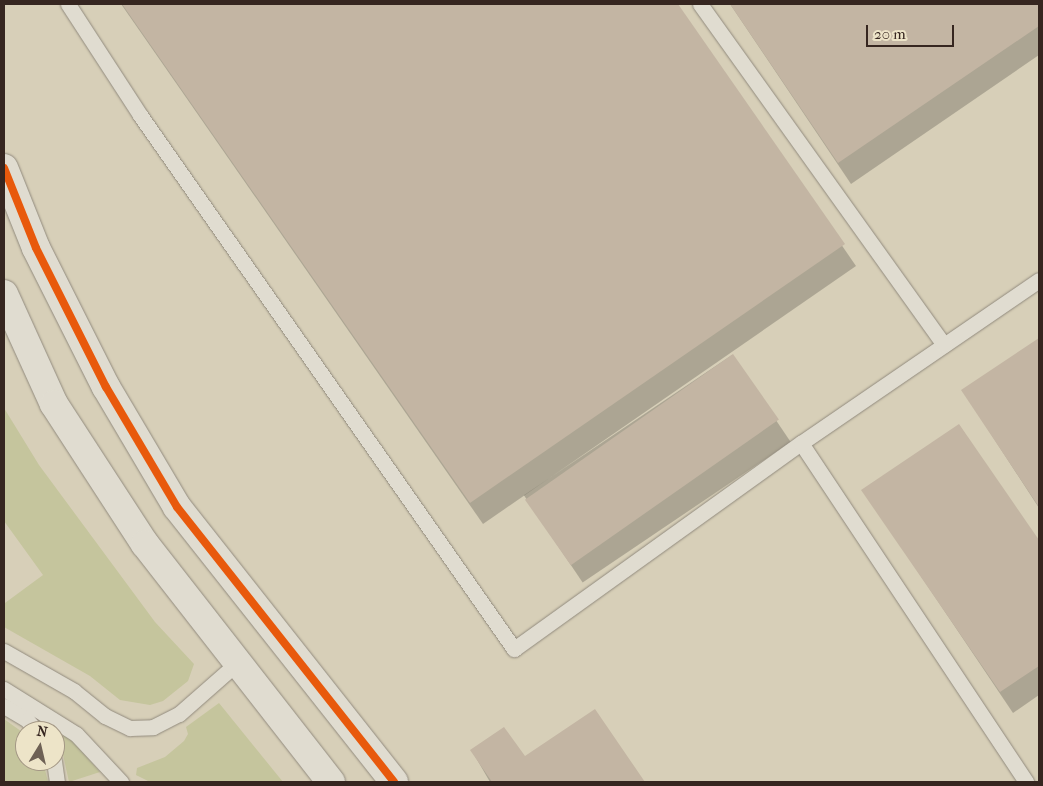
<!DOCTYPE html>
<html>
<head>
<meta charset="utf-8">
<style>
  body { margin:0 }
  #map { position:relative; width:1043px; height:786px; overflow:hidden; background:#d7cfb8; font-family:"IM FELL French Canon",serif }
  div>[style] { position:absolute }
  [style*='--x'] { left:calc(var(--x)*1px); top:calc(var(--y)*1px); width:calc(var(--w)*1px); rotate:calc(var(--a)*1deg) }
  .green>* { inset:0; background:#c5c59d }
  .shadow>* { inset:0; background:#0003; transform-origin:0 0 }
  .building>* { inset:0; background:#c3b5a3; transform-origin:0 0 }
  .roads { filter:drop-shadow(0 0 1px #918a7d) drop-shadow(0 0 1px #918a7d) }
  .lane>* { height:15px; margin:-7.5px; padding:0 7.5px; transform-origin:7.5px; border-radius:7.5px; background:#e0dcd0 }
  .secondary>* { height:28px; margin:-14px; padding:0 14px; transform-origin:14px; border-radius:14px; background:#e0dcd0 }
  .cycleway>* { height:8px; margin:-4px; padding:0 4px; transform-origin:4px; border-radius:4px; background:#e8590c }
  span { translate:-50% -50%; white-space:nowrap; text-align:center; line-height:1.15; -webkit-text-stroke:5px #ede4c8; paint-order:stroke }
  .frame { position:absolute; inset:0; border:5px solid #362620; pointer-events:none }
  .north { position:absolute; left:15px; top:721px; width:50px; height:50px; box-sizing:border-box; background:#ede4c8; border:1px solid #a49885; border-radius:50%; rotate:9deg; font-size:14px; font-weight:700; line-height:20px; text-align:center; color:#362620 }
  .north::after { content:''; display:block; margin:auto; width:18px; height:22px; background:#6e6155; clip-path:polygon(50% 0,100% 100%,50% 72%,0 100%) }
  .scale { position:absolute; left:866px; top:25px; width:88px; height:22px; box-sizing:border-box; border:2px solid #362620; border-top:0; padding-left:6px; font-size:15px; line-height:18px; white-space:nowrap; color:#362620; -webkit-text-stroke:4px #ede4c8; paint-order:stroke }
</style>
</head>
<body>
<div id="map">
  <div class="green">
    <div style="clip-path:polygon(4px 408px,39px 465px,155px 622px,194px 664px,188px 681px,163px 701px,150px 705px,120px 700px,90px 676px,4px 627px,5px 603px,43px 575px,4px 521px)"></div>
    <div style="clip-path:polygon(219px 703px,283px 782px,150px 782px,136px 775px,137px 768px,165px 757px,184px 741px,188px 734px,186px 727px)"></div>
    <div style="clip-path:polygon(4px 719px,25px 734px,25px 761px,43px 761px,48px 782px,4px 782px)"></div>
    <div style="clip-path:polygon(51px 726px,70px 738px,100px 772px,69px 782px,62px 750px)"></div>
  </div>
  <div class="shadow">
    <div style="clip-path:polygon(121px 4px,676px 4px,856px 266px,483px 524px)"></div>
    <div style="clip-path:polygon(730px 4px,1039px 4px,1039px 55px,851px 184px)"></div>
    <div style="clip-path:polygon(1039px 339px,1039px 508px,963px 391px)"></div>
    <div style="left:732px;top:355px;width:105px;height:251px;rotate:56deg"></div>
    <div style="clip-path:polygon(959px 425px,1039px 543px,1039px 695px,1013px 713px,863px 490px)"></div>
    <div style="clip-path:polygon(595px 711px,644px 782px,490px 782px,472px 751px,524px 758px)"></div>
  </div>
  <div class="building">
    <div style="clip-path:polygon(122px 4px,678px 4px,845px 244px,470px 503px)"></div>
    <div style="clip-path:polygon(730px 4px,1039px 4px,1039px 26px,838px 163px)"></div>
    <div style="clip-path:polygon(1039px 338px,1039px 507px,961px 390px)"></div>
    <div style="left:733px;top:354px;width:80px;height:254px;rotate:55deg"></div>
    <div style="clip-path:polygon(959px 424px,1039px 540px,1039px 666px,1000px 692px,861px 490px)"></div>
    <div style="clip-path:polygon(595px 709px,645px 782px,492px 782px,470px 750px,504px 727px,525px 756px)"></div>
  </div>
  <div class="roads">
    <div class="lane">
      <div style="--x:68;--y:4;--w:132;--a:57"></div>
      <div style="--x:140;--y:115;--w:652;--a:54.99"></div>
      <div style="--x:514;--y:649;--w:353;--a:-35.7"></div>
      <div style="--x:801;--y:443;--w:288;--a:-34.4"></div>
      <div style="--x:700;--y:4;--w:419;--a:54.4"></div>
      <div style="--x:801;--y:443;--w:407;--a:56.4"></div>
      <div style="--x:4;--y:651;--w:81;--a:29.7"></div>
      <div style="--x:74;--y:691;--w:40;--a:39"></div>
      <div style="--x:105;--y:716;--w:28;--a:26"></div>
      <div style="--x:130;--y:728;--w:23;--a:-2"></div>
      <div style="--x:153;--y:727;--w:29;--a:-27"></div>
      <div style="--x:179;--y:714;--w:77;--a:-41.3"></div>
      <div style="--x:4;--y:689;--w:85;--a:32"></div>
      <div style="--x:76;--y:734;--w:66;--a:46.8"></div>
      <div style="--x:4;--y:706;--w:27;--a:31"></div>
      <div style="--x:27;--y:720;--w:15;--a:48"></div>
      <div style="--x:54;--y:761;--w:21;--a:82"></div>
    </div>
    <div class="secondary">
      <div style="--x:4;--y:168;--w:86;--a:68.2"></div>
      <div style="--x:36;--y:248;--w:156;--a:63.3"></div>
      <div style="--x:106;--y:387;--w:139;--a:59.4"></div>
      <div style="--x:177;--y:507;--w:350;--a:51.7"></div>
      <div style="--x:4;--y:294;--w:121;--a:65.6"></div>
      <div style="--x:54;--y:404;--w:167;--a:57"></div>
      <div style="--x:145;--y:544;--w:302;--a:52"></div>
    </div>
  </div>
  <div class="cycleway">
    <div style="--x:4;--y:168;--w:86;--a:68.2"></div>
    <div style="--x:36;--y:248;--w:156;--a:63.3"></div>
    <div style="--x:106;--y:387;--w:139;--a:59.4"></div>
    <div style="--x:177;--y:507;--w:350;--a:51.7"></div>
  </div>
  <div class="frame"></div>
  <div class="north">N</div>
  <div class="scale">20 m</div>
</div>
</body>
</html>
